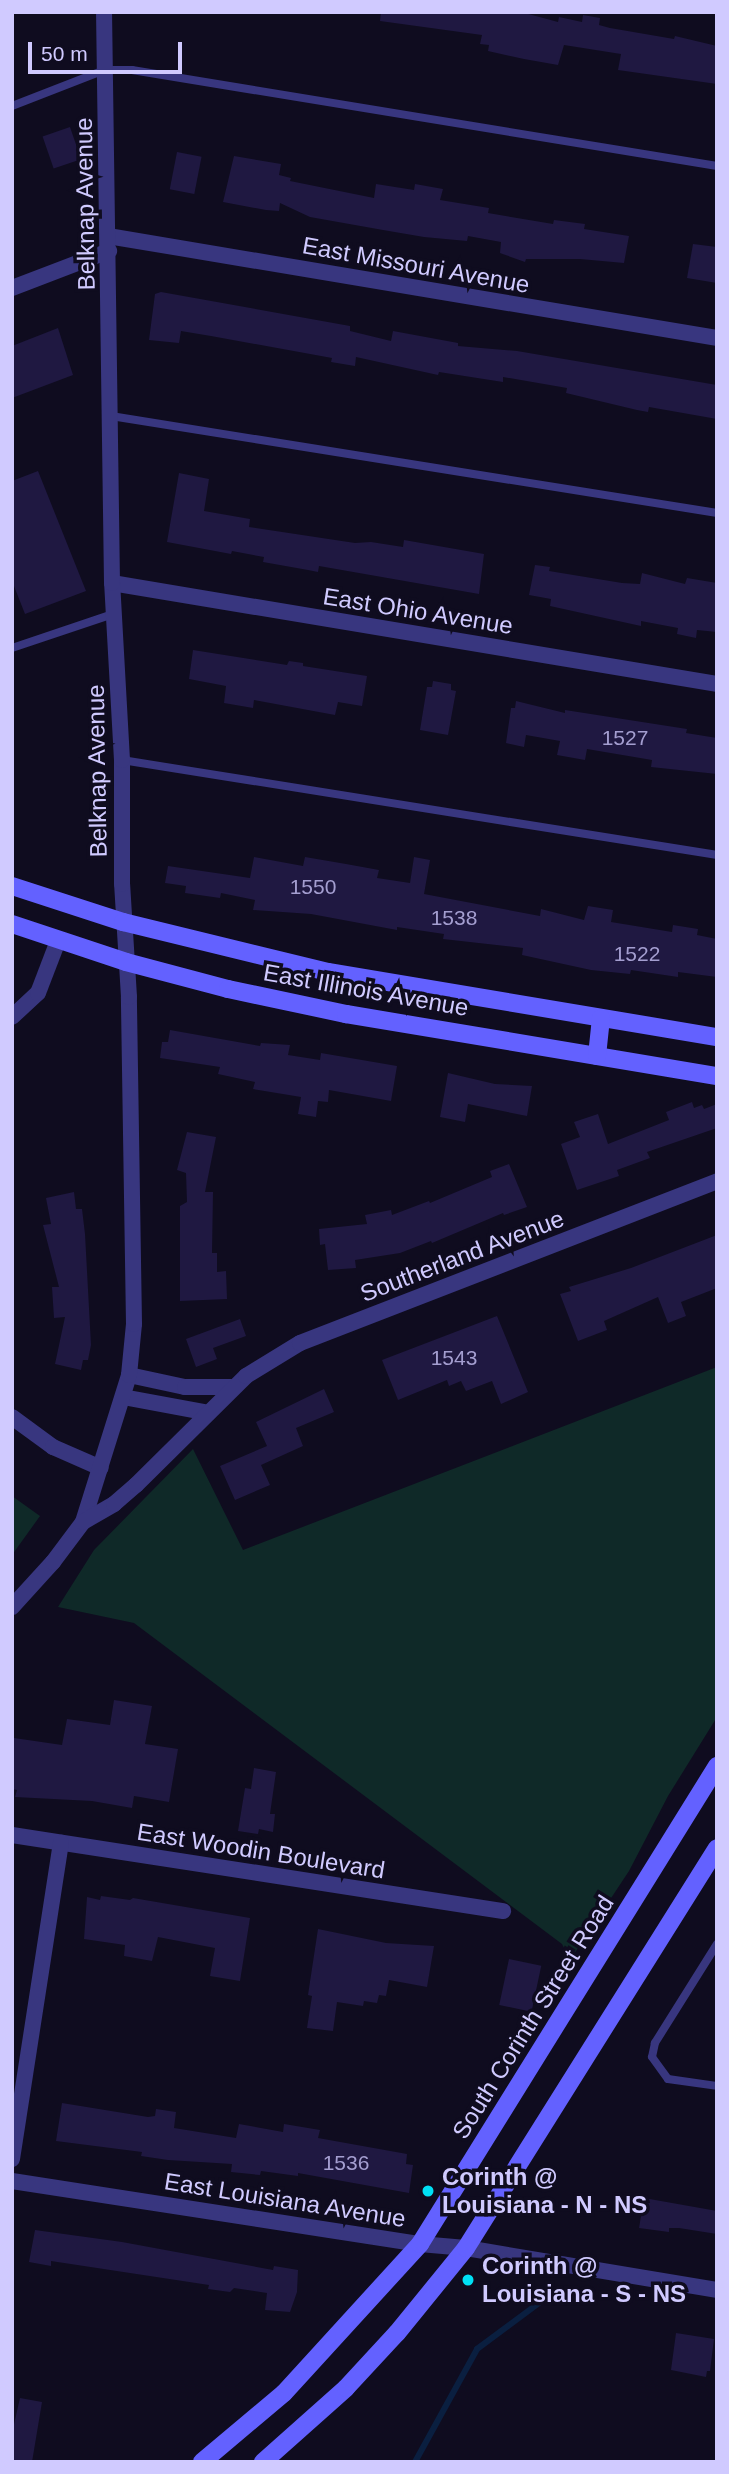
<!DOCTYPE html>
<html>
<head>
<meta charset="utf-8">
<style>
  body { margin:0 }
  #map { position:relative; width:729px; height:2474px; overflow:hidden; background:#0f0c1f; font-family:Arial,sans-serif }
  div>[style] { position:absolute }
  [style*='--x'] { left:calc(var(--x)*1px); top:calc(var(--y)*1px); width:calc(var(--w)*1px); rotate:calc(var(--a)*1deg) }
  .green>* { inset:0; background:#0f2928 }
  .stream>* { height:6px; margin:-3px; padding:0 3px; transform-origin:3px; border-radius:3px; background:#0a1f40 }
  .building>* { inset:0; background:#1f1841; transform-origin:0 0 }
  .service>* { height:8px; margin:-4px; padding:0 4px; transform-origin:4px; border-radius:4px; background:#38367f }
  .minor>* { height:16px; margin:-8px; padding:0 8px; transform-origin:8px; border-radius:8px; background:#38367f }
  .secondary>* { height:18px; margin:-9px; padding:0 9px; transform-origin:9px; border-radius:9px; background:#6361ff }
  .dots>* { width:19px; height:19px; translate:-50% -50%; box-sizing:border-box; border:4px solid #0f0c1f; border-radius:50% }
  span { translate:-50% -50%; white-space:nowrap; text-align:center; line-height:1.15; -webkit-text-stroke:7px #0f0c1f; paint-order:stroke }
  .number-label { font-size:21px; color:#a49ed0 }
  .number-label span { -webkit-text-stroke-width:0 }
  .street-label { font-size:24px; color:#d0caff }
  .poi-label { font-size:24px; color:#d0caff; font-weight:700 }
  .left { translate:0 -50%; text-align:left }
  .frame { position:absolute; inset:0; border:14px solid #d0caff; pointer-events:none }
  .scale { position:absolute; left:28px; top:42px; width:154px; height:32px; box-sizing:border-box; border:4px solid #d0caff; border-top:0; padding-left:9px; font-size:21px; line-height:24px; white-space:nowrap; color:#d0caff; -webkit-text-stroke:5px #0f0c1f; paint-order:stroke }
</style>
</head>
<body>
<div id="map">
  <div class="green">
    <div style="clip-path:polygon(717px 1367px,717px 1717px,668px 1796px,629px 1871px,570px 1960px,562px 1944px,134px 1623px,58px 1607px,94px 1550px,193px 1449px,243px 1550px)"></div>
    <div style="clip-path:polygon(12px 1496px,40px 1516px,12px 1555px)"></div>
  </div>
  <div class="stream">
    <div style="--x:415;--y:2462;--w:129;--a:-61.2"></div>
    <div style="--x:477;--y:2349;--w:77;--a:-36.6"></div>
  </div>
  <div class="building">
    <div style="clip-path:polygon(381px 12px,521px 12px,558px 22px,559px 17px,582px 22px,583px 15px,600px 18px,599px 25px,610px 28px,674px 39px,675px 36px,717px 46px,717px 84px,618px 70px,621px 54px,564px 45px,558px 65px,524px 59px,488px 51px,489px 45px,480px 44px,482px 35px,380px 21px)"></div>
    <div style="left:70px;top:127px;width:34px;height:29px;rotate:71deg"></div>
    <div style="left:177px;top:152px;width:25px;height:38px;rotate:11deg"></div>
    <div style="clip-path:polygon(234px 156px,281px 164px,279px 175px,291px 178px,290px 181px,374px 198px,376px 184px,414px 190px,415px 184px,443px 189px,440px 200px,489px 208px,488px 213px,553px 224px,554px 220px,585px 224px,584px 229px,629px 236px,624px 263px,580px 259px,526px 259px,525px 262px,500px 253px,501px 242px,468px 236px,467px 241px,424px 237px,383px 230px,310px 217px,280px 203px,279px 211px,266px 210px,223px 202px)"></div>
    <div style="clip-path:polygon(693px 244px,717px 247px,717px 283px,687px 278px)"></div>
    <div style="clip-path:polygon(161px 292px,350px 326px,350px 331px,391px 341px,393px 331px,458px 343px,458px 346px,517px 351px,717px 385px,717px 419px,649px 407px,648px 412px,637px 410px,566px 393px,567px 388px,503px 377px,503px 382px,439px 372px,438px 375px,356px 357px,355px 366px,331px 362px,332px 358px,211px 336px,181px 331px,179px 343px,149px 340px,155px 294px)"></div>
    <div style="clip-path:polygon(58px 328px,73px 375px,12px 398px,12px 346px)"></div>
    <div style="clip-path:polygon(38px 471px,86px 591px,25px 614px,12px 581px,12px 481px)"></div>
    <div style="clip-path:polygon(179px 473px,209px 479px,204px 511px,250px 519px,249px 527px,355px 543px,371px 542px,403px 547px,404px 540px,484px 554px,479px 594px,319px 566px,318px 572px,308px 570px,263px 562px,264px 557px,232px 551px,231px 554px,167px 542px)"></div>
    <div style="clip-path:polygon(535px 565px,550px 567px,549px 571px,622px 583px,640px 584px,642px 573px,685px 584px,687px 578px,717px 583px,717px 632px,697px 630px,696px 638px,677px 634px,678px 628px,641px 621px,641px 626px,550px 606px,551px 599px,529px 595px)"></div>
    <div style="clip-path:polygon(193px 650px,287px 665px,289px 661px,303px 663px,303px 666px,367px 676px,362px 706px,338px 702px,335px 715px,254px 700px,253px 708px,224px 703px,226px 686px,189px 679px)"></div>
    <div style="clip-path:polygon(433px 681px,451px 684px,451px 690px,456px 691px,448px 735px,420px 730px,427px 687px,432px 687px)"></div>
    <div style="clip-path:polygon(516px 701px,565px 713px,565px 710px,687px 729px,686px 733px,717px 738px,717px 774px,651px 767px,652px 760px,587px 749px,585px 760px,557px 755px,560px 741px,526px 735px,524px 747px,506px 743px,511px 708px,515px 708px)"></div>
    <div style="clip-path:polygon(254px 857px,303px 866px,305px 857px,346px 864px,379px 870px,377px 878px,410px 883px,414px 857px,430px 860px,424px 894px,540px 916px,541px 909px,584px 920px,588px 906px,613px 910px,611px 922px,672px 932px,673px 925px,698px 929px,697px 935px,717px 939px,717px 977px,678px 972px,678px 977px,631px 970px,630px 974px,591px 970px,522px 955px,523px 948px,443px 939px,444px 934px,397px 927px,397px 930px,311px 914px,253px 910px,255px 900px,221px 893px,220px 898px,185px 893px,186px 886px,165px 883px,168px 866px,250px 878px)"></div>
    <div style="clip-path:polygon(170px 1030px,260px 1046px,261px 1043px,290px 1045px,288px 1055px,320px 1060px,321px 1053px,397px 1066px,391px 1101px,329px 1090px,328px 1102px,318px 1101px,316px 1117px,298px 1114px,301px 1097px,253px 1089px,255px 1082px,218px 1074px,220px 1067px,160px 1058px,162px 1042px,168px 1042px)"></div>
    <div style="clip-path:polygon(448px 1073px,495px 1084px,532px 1086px,527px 1116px,468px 1104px,465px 1122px,440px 1117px)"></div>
    <div style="clip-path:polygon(692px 1102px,694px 1108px,702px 1105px,704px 1109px,717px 1104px,717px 1128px,647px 1152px,650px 1158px,617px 1170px,619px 1176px,577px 1190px,561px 1144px,580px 1137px,574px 1122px,598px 1114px,608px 1144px,669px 1120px,666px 1112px)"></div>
    <div style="clip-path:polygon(187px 1132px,216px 1137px,205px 1192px,213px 1192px,212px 1253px,217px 1253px,217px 1272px,226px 1271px,227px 1299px,180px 1301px,180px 1206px,187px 1202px,186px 1173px,177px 1170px)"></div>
    <div style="clip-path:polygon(509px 1164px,527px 1207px,504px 1215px,503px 1213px,432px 1243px,431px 1241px,400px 1253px,355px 1260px,356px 1268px,328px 1270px,325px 1244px,320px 1245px,319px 1229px,367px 1224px,365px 1215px,391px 1210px,392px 1215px,429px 1201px,430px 1203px,492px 1177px,490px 1171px)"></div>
    <div style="clip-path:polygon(74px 1192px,76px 1209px,82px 1209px,85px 1234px,91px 1345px,88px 1360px,83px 1360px,81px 1370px,55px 1364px,65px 1317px,54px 1318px,52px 1287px,59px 1287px,43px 1225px,51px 1224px,46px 1198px)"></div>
    <div style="clip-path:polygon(717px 1235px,717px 1288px,681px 1302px,686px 1316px,668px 1323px,658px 1297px,604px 1321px,607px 1330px,578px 1341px,560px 1294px,571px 1291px,569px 1287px,631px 1268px)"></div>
    <div style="clip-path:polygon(497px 1316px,528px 1392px,501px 1404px,492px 1381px,466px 1391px,461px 1381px,449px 1386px,447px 1380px,398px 1400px,382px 1360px)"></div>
    <div style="clip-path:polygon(240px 1319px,246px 1336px,213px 1348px,217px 1359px,196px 1367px,186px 1339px)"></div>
    <div style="clip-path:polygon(324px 1389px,334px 1412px,296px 1428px,303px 1446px,261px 1465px,270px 1485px,235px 1500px,220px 1466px,267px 1446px,256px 1422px)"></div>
    <div style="clip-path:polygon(114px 1700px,152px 1706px,145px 1744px,178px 1749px,169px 1802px,134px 1796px,132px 1808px,92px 1801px,15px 1797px,17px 1790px,12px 1789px,14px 1738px,62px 1745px,67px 1719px,110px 1725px)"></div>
    <div style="clip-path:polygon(254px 1768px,276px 1772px,270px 1814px,275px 1814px,273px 1832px,259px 1829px,258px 1834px,238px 1831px,245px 1788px,251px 1789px)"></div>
    <div style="clip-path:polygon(101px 1896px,130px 1900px,133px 1898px,250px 1918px,240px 1981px,210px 1976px,215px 1948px,158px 1937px,152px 1961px,124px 1956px,125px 1945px,84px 1939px,87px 1897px,100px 1900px)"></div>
    <div style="clip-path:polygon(318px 1929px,386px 1943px,434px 1946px,427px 1987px,389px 1980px,386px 1996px,379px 1995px,377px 2003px,364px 2001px,363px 2006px,337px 2002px,333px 2031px,307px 2028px,312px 1996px,308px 1995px)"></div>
    <div style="left:509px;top:1959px;width:33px;height:47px;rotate:12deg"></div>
    <div style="clip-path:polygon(62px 2103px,148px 2117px,155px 2116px,156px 2109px,176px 2112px,174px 2128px,236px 2138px,239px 2124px,283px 2132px,284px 2124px,320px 2130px,318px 2138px,407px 2154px,406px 2164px,413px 2165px,409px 2193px,298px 2173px,298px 2176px,261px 2171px,260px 2175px,231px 2172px,232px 2164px,168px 2160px,141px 2156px,142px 2152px,56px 2141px)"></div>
    <div style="clip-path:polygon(644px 2198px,717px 2211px,717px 2234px,679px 2228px,669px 2228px,669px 2232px,639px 2228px)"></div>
    <div style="clip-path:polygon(35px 2230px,122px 2242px,273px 2270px,274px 2266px,298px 2270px,297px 2292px,290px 2312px,265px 2310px,267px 2293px,234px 2288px,230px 2292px,208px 2289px,209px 2285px,51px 2261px,51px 2266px,29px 2262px)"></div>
    <div style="clip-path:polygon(676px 2333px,714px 2339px,710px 2371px,707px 2371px,706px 2377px,671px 2370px)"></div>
    <div style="clip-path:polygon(20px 2398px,42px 2402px,32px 2462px,12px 2462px,12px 2433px)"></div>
  </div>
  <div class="service">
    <div style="--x:12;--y:106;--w:100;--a:-21.2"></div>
    <div style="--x:105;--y:70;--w:27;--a:0"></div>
    <div style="--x:132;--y:70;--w:593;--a:9.32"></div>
    <div style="--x:111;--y:416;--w:614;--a:9.09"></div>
    <div style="--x:12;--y:648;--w:107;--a:-18.6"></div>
    <div style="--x:122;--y:760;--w:603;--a:9.07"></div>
    <div style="--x:717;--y:1944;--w:117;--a:122.1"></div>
    <div style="--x:655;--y:2043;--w:14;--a:102"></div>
    <div style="--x:652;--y:2057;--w:27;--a:54"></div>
    <div style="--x:668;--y:2079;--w:49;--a:8.1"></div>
  </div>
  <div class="minor">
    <div style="--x:108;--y:236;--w:617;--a:9.51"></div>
    <div style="--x:12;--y:288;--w:104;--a:-20.9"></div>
    <div style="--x:112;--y:583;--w:613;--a:9.48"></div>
    <div style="--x:12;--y:1017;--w:35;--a:-43"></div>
    <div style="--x:38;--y:993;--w:56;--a:-69"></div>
    <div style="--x:129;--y:1375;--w:57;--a:12.1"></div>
    <div style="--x:185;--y:1387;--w:46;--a:0"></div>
    <div style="--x:123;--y:1397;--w:87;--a:10.5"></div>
    <div style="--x:12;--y:1417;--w:51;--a:36.2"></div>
    <div style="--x:53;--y:1447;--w:52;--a:23.6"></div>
    <div style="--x:83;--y:1522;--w:154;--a:-72.6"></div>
    <div style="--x:129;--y:1375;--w:51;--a:-84.4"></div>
    <div style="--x:134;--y:1324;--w:327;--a:-90.9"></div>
    <div style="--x:129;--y:997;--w:113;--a:-93.5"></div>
    <div style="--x:122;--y:884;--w:124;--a:-90"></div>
    <div style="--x:122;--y:760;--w:177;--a:-93.2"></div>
    <div style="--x:112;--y:583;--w:571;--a:-90.8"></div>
    <div style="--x:12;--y:1607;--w:61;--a:-47.7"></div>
    <div style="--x:53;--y:1562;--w:50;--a:-53.1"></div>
    <div style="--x:83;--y:1522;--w:36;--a:-30"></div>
    <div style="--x:114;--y:1504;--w:29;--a:-41"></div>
    <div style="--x:136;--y:1485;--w:155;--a:-44.7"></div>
    <div style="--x:246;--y:1376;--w:63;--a:-31.4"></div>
    <div style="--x:300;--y:1343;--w:447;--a:-21.2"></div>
    <div style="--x:12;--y:1835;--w:497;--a:8.8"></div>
    <div style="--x:12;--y:2159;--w:320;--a:-81.2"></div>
    <div style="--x:12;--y:2181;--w:413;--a:8.8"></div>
    <div style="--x:420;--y:2244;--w:46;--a:5"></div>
    <div style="--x:466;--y:2248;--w:254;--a:9.5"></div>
  </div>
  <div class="secondary">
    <div style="--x:12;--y:886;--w:117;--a:18"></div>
    <div style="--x:123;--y:922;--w:211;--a:13.7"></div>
    <div style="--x:328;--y:972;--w:394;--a:9.5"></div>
    <div style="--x:12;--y:924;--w:120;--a:18.4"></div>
    <div style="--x:126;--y:962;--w:106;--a:14.8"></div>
    <div style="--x:228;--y:989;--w:121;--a:12"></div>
    <div style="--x:346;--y:1014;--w:376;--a:9.5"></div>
    <div style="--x:597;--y:1056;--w:38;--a:-84"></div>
    <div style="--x:202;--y:2462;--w:107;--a:-40.1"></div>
    <div style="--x:284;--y:2393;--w:202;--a:-47.6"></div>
    <div style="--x:420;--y:2244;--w:563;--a:-58.15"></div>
    <div style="--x:263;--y:2462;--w:111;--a:-41.7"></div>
    <div style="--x:346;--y:2388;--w:75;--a:-47.2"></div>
    <div style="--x:397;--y:2333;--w:109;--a:-50.9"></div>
    <div style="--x:466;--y:2248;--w:472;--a:-57.9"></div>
  </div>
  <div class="dots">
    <div style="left:428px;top:2191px;background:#00e0f5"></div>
    <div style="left:468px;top:2280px;background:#00e0f5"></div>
  </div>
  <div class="number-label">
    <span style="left:625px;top:738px">1527</span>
    <span style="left:313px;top:887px">1550</span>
    <span style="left:454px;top:918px">1538</span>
    <span style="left:637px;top:954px">1522</span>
    <span style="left:454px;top:1358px">1543</span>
    <span style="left:346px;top:2163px">1536</span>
  </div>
  <div class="street-label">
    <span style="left:85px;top:204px;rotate:-91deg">Belknap Avenue</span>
    <span style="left:416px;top:265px;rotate:10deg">East Missouri Avenue</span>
    <span style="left:418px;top:611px;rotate:9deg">East Ohio Avenue</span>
    <span style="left:97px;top:771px;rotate:-91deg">Belknap Avenue</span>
    <span style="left:366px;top:990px;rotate:10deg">East Illinois Avenue</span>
    <span style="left:462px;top:1256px;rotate:-21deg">Southerland Avenue</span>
    <span style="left:261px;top:1851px;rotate:9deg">East Woodin Boulevard</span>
    <span style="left:533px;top:2017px;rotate:-58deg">South Corinth Street Road</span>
    <span style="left:285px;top:2200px;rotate:9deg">East Louisiana Avenue</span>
  </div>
  <div class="poi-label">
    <span class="left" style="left:442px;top:2191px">Corinth @<br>Louisiana - N - NS</span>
    <span class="left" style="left:482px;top:2280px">Corinth @<br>Louisiana - S - NS</span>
  </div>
  <div class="frame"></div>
  <div class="scale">50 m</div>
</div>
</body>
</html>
